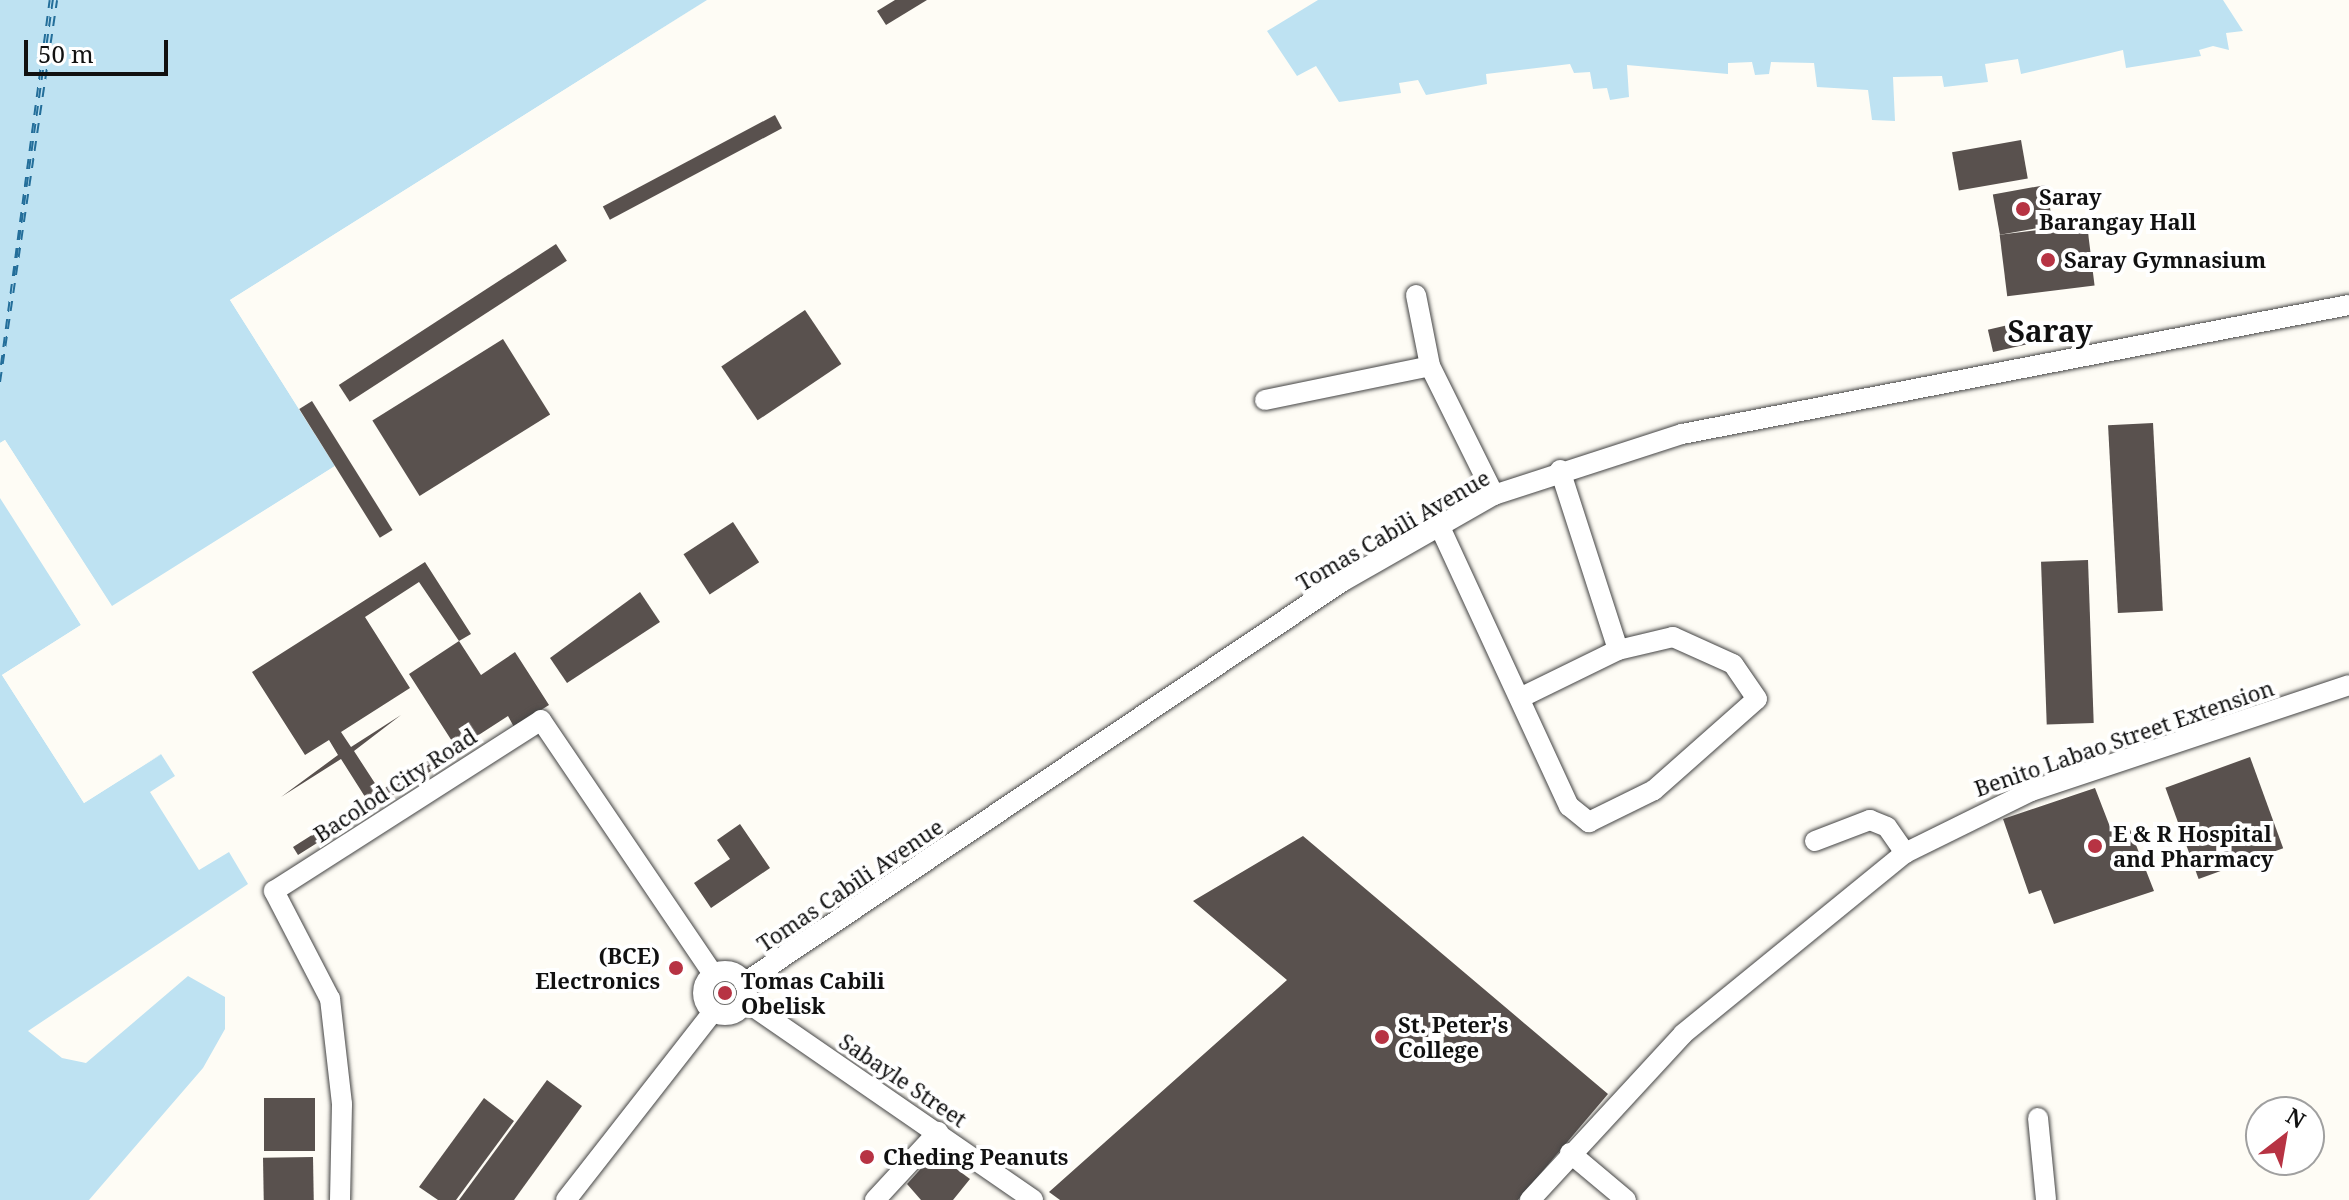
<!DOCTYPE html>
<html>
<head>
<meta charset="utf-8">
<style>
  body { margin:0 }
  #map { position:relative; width:2349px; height:1200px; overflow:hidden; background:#fefcf5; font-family:"Noto Serif",serif }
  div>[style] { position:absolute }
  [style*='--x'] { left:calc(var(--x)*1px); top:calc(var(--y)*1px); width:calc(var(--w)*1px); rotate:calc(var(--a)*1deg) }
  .water>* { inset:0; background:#bee2f2 }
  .pier>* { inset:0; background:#fefcf5 }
  .ferry>* { height:2px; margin-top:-1px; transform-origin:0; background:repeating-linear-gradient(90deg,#236e9a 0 10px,transparent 0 18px) }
  .building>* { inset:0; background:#59514e; transform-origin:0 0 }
  .roads { filter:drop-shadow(0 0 2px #444) drop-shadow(0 0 2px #444) }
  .minor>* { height:20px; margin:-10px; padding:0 10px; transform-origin:10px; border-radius:10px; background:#fff }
  .minor>.ring { margin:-10px; padding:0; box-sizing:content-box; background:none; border:20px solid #fff; border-radius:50% }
  .dots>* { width:22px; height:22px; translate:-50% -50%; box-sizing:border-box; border:4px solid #fff; border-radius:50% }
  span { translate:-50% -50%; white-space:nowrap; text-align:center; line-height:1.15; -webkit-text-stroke:8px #fff; paint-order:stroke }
  .poi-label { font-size:22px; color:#111; font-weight:700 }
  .left { translate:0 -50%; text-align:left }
  .right { translate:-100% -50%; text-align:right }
  .street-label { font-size:22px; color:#111 }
  .district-label { font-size:30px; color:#111; font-weight:700 }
  .north { position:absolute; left:2245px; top:1096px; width:80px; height:80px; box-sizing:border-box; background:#fff; border:2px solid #a0a0a0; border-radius:50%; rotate:31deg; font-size:22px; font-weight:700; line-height:32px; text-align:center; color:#111 }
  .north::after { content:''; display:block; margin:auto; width:28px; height:36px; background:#b73343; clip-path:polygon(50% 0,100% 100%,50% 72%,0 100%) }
  .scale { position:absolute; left:24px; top:40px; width:144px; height:36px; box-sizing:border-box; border:4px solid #111; border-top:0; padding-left:10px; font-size:24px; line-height:28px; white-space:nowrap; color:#111; -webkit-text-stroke:6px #fff; paint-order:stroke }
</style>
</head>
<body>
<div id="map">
  <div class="water">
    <div style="clip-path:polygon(0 0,707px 0,230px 300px,335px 466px,112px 607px,5px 440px,0 443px)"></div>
    <div style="clip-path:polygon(1318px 0,2223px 0,2243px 31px,2226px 33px,2229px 50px,2213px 46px,2199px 50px,2201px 56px,2126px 68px,2123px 50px,2021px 74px,2018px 59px,1985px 64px,1988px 82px,1944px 87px,1942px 76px,1893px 77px,1895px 121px,1872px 120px,1868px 90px,1817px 87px,1814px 63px,1771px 62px,1769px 74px,1755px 75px,1752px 62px,1728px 63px,1728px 74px,1627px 65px,1629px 97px,1610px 100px,1607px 88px,1593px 89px,1590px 72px,1574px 73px,1570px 64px,1486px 74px,1487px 84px,1426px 95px,1418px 80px,1399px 83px,1401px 93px,1339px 102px,1316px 66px,1297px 76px,1267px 31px)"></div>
    <div style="clip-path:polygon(0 498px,81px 625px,2px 675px,84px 803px,161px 754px,175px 776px,150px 792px,199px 870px,229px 852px,248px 884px,28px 1031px,62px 1058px,86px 1063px,188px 976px,225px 997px,225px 1029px,203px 1068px,89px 1200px,0 1200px)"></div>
  </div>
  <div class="pier">
    <div style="clip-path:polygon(707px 0,235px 301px,338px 469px,109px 610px,0 443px,5px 440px,112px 606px,335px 466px,230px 300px)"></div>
    <div style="clip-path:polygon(0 494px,85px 624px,8px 676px,85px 798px,165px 752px,84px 803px,2px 675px,81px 625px)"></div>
  </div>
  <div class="ferry">
    <div style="--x:14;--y:276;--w:279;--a:-82"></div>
    <div style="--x:1;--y:365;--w:368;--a:-82.4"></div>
    <div style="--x:0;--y:382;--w:386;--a:-81.5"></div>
  </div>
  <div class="building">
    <div style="clip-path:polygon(895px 0,927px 0,886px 25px,877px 11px)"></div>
    <div style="left:775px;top:115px;width:15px;height:195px;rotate:62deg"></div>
    <div style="left:2021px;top:140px;width:39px;height:70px;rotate:80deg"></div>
    <div style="left:2046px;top:185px;width:41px;height:54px;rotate:80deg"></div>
    <div style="left:2087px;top:224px;width:62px;height:88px;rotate:83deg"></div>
    <div style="left:556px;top:244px;width:20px;height:259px;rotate:57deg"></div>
    <div style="left:805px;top:310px;width:65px;height:101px;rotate:56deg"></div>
    <div style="left:2021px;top:322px;width:23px;height:34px;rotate:77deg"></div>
    <div style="left:503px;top:339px;width:89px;height:154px;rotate:58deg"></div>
    <div style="left:312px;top:401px;width:152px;height:15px;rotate:58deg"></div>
    <div style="left:2153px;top:423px;width:188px;height:45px;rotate:87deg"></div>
    <div style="left:733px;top:522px;width:48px;height:59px;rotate:57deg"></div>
    <div style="left:2088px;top:560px;width:163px;height:47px;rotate:88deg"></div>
    <div style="clip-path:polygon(425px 562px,471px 634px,459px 641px,481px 675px,515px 652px,549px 705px,514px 727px,508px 716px,457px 749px,409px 674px,459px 641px,419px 582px,365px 617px,410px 688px,341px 732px,351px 747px,401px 715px,354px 751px,380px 791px,438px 754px,444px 763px,298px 855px,293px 847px,367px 800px,341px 759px,281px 797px,338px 755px,329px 740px,305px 755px,252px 672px)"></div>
    <div style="clip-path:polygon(640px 592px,660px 622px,567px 683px,550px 658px)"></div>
    <div style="left:2250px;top:757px;width:97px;height:90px;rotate:70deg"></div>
    <div style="clip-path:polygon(2095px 788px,2112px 832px,2129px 827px,2154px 891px,2054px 924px,2041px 890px,2029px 894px,2003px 819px)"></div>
    <div style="clip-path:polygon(740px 824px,770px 868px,711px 908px,694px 883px,730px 859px,717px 840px)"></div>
    <div style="clip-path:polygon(1303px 836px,1608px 1094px,1518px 1200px,1060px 1200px,1049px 1192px,1287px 980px,1193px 901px)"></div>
    <div style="clip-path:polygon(547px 1080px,582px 1106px,514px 1200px,459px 1200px)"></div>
    <div style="left:264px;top:1098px;width:51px;height:53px"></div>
    <div style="clip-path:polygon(484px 1098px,514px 1121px,456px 1200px,438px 1200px,419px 1187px)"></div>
    <div style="clip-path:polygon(935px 1153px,970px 1179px,953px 1200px,921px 1200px,907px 1184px)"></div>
    <div style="left:313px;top:1157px;width:43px;height:50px;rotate:89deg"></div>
  </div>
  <div class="roads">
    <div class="minor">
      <div style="--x:1416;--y:295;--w:72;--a:78.8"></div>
      <div style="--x:1430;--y:366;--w:144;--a:63.6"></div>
      <div style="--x:1265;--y:400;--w:168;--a:-11.6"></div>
      <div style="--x:1560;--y:470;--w:189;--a:72.1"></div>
      <div style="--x:1439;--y:525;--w:310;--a:65.2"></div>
      <div style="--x:1569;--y:806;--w:26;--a:39"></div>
      <div style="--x:1589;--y:822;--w:72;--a:-26.2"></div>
      <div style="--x:1654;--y:790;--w:137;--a:-41.5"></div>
      <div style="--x:1757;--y:699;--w:42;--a:-124.4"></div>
      <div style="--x:1733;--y:664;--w:66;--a:-155.8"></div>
      <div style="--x:1673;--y:637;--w:57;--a:166.7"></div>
      <div style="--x:1618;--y:650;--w:107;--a:153.9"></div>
      <div style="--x:1815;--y:841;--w:59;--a:-20.9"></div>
      <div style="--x:1870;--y:820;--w:18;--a:22"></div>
      <div style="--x:1887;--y:827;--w:32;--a:55"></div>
      <div class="ring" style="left:703px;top:971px;width:24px;height:24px"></div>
      <div style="--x:744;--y:983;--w:721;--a:-33.87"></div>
      <div style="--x:1343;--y:581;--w:174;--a:-29.7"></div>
      <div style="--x:1494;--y:495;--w:198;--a:-18"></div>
      <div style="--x:1682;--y:434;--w:679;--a:-10.95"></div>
      <div style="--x:745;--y:1001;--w:350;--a:34.6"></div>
      <div style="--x:2038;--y:1118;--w:82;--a:84.4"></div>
      <div style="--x:1570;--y:1153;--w:73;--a:40"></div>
      <div style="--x:340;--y:1200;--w:96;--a:-88.8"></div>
      <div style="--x:342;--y:1104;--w:106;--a:-96.5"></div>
      <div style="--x:330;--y:999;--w:122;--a:-117.4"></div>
      <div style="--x:274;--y:891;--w:317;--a:-32.6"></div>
      <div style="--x:541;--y:720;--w:307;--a:55.9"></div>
      <div style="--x:566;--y:1200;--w:239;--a:-52"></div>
      <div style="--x:875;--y:1200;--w:93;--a:-47.2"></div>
      <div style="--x:1530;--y:1200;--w:226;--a:-47.3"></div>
      <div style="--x:1683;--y:1034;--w:286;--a:-39.2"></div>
      <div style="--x:1905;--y:853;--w:140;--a:-26.2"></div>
      <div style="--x:2031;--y:791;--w:335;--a:-18.4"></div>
    </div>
  </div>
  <div class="dots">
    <div style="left:2023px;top:209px;background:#b73343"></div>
    <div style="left:2048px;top:260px;background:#b73343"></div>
    <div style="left:2095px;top:846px;background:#b73343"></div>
    <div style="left:676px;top:968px;background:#b73343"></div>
    <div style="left:725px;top:993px;background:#b73343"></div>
    <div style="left:1382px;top:1037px;background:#b73343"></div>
    <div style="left:867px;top:1157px;background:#b73343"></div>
  </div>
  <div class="poi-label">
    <span class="left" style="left:2039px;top:209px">Saray<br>Barangay Hall</span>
    <span class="left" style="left:2064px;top:260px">Saray Gymnasium</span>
    <span class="left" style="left:2113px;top:846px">E &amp; R Hospital<br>and Pharmacy</span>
    <span class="right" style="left:660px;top:968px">(BCE)<br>Electronics</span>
    <span class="left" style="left:741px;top:993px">Tomas Cabili<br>Obelisk</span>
    <span class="left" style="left:1398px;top:1037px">St. Peter's<br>College</span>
    <span class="left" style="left:883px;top:1157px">Cheding Peanuts</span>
  </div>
  <div class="street-label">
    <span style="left:1393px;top:530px;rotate:-30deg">Tomas Cabili Avenue</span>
    <span style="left:2124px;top:738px;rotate:-19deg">Benito Labao Street Extension</span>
    <span style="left:395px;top:785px;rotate:-33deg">Bacolod City Road</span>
    <span style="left:850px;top:885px;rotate:-34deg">Tomas Cabili Avenue</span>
    <span style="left:903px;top:1080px;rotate:34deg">Sabayle Street</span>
  </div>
  <div class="district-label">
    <span style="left:2050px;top:331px">Saray</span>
  </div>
  <div class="north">N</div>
  <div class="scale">50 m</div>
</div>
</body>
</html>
